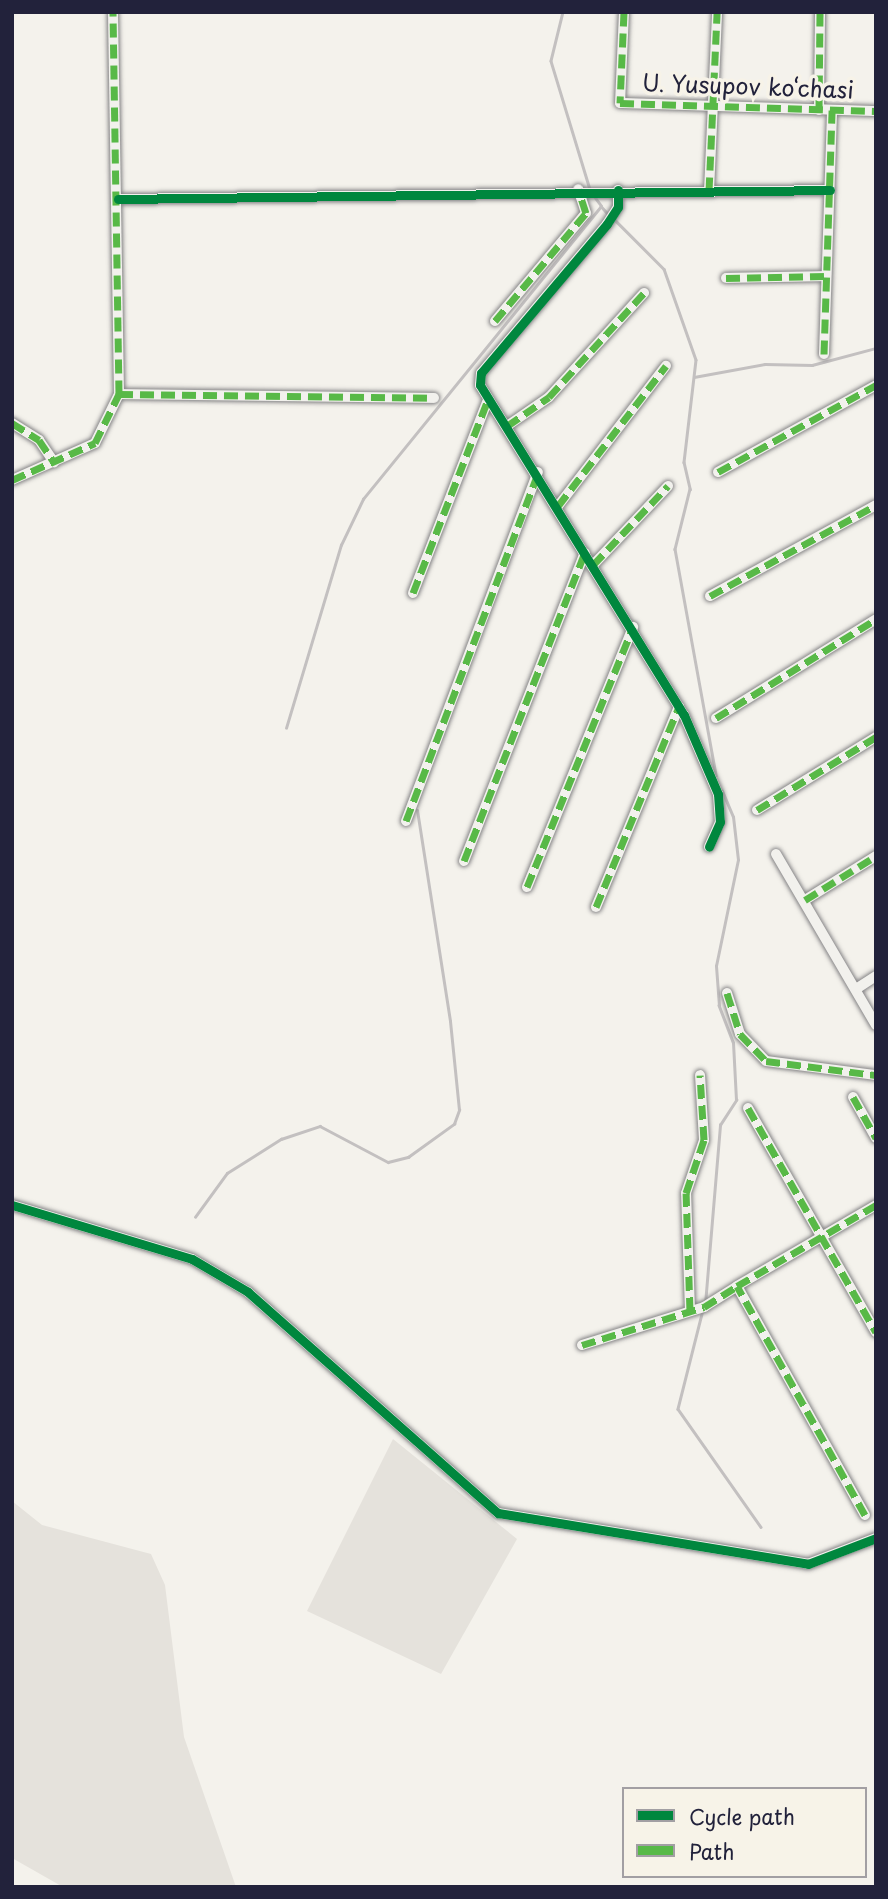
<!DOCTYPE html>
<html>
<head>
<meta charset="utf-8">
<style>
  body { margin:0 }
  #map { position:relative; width:888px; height:1899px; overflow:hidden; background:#f4f2ec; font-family:"Playpen Sans",sans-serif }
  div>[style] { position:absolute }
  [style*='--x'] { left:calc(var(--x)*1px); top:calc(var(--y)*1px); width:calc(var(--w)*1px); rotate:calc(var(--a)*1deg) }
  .built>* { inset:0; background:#e5e2dc }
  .stream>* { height:2.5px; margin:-1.25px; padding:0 1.25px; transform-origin:1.25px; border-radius:1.25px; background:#c3c0c0 }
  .roads { filter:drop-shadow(0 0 2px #858486) drop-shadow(0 0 2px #858486) }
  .minor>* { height:10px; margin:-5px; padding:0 5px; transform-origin:5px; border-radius:5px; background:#f2f1ed }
  .quiet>* { height:7px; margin-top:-3.5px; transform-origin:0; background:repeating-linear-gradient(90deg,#58b947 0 14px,transparent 0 21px) }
  .cycleway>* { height:9px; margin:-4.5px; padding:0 4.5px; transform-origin:4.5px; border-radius:4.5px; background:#00873e }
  span { translate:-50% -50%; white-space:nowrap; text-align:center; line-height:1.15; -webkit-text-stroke:7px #f7f3e8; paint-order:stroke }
  .street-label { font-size:23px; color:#22223b }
  .frame { position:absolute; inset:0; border:14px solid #22223b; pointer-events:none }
  .legend { position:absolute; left:622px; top:1787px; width:245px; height:91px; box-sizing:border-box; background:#f7f3e8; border:2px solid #a29fa3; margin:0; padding:9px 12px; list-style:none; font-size:21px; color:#22223b }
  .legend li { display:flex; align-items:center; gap:14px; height:35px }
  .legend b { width:35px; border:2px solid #a29fa3 }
</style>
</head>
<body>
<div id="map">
  <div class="built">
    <div style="clip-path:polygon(393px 1439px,517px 1539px,441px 1674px,307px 1611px)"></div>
    <div style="clip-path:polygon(12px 1501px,42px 1525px,151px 1554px,165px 1585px,184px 1737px,236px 1887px,63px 1887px,12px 1858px)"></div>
  </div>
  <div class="stream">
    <div style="--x:563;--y:12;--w:50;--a:103.8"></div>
    <div style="--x:551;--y:61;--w:134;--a:73.1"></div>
    <div style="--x:601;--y:206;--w:11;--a:49"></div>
    <div style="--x:613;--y:218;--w:72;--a:45"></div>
    <div style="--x:664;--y:269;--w:96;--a:70.6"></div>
    <div style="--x:696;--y:360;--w:103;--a:96.7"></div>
    <div style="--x:684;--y:462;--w:28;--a:77"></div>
    <div style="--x:690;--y:489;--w:62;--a:104"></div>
    <div style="--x:675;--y:549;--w:230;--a:79.7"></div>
    <div style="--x:694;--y:377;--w:72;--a:-10.4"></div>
    <div style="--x:765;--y:364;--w:47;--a:1.2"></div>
    <div style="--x:812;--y:365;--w:66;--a:-14.9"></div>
    <div style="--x:286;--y:728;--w:191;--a:-73.3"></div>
    <div style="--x:341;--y:545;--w:51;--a:-64.4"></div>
    <div style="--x:363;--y:499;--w:377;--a:-50.9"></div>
    <div style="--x:601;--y:206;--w:10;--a:-127"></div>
    <div style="--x:195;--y:1217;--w:54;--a:-54"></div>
    <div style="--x:227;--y:1173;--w:64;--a:-32.2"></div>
    <div style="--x:281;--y:1139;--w:41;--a:-18.4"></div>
    <div style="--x:320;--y:1126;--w:77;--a:27.9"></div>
    <div style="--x:388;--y:1162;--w:21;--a:-14"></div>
    <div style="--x:408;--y:1157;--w:57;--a:-35.7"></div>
    <div style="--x:454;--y:1124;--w:15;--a:-70"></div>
    <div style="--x:459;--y:1110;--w:89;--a:-95.8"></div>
    <div style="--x:450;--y:1021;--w:213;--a:-98.9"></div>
    <div style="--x:705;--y:1304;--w:180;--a:-85.2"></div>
    <div style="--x:720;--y:1125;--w:30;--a:-57"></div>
    <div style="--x:736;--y:1100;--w:57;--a:-93"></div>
    <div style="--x:733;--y:1043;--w:40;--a:-111"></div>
    <div style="--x:719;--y:1006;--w:40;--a:-94.3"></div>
    <div style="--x:716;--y:966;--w:108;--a:-78.3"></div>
    <div style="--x:738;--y:860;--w:43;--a:-96.6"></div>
    <div style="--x:733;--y:817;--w:28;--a:-113"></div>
    <div style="--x:703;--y:1310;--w:102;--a:104.2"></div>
    <div style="--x:678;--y:1409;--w:144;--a:54.9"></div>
  </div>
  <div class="roads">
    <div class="minor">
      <div style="--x:624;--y:12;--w:91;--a:92.5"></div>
      <div style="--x:620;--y:103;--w:256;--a:1.8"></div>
      <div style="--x:819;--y:110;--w:98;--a:-89.4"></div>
      <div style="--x:618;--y:190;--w:17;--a:90"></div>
      <div style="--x:618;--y:207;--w:20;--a:123"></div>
      <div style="--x:607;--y:224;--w:195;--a:130.2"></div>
      <div style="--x:481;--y:373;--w:12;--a:95"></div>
      <div style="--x:480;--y:385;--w:388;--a:58.3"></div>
      <div style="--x:684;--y:715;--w:86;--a:66.7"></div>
      <div style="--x:718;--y:794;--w:28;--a:86"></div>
      <div style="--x:720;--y:822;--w:27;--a:114"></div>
      <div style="--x:709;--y:191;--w:179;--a:-87.4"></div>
      <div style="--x:118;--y:199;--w:712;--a:-0.72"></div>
      <div style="--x:726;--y:278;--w:100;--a:-1.1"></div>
      <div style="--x:495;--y:321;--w:141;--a:-49.9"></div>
      <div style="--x:586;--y:213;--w:25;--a:-108"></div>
      <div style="--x:824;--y:354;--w:244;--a:-88.1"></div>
      <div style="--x:119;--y:394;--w:315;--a:0.7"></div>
      <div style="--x:12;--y:423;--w:32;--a:32"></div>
      <div style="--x:39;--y:440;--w:27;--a:56"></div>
      <div style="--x:507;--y:426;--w:51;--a:-34.6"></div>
      <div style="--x:549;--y:397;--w:141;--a:-47.6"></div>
      <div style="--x:718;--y:472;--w:180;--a:-28.8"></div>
      <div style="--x:12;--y:480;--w:91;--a:-24"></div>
      <div style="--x:95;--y:443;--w:55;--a:-63.9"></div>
      <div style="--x:119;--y:394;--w:382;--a:-90.9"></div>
      <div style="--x:558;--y:506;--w:177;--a:-52.4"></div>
      <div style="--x:593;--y:565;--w:109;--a:-46.5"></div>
      <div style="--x:413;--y:593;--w:205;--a:-68.8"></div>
      <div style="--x:710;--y:596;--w:189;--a:-28.7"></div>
      <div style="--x:716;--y:718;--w:188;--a:-31.7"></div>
      <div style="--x:757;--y:810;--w:140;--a:-31.5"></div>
      <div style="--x:406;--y:821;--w:373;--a:-69.3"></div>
      <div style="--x:776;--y:854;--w:198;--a:59.7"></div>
      <div style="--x:464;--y:861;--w:331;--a:-68.6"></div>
      <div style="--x:527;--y:887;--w:281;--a:-67.8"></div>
      <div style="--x:805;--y:900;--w:84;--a:-31.8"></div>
      <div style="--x:596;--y:907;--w:217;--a:-67.5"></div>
      <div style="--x:856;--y:989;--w:24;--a:-33"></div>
      <div style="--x:727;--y:993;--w:43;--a:72.4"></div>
      <div style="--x:740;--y:1034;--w:37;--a:46"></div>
      <div style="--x:766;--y:1061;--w:111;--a:7.3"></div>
      <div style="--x:853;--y:1097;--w:47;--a:60.7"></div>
      <div style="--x:748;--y:1108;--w:258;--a:60.3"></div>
      <div style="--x:12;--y:1205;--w:188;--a:16.7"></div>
      <div style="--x:192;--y:1259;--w:65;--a:30.5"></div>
      <div style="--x:248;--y:1292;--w:334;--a:41.5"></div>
      <div style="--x:498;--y:1513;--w:314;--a:9.3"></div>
      <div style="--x:808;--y:1564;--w:73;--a:-20.9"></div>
      <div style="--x:690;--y:1311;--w:118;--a:-91.9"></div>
      <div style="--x:686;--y:1193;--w:56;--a:-71.2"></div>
      <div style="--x:704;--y:1140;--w:65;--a:-93.5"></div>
      <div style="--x:582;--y:1345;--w:128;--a:-17.3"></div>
      <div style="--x:704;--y:1307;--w:39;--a:-32"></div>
      <div style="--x:865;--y:1515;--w:262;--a:-119.2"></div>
      <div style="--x:737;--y:1286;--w:161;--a:-30.2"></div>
    </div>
  </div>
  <div class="quiet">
    <div style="--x:624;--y:12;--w:91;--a:92.5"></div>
    <div style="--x:620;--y:103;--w:256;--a:1.8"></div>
    <div style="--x:819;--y:110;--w:98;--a:-89.4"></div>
    <div style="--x:709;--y:191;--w:179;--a:-87.4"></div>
    <div style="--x:726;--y:278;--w:100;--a:-1.1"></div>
    <div style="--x:495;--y:321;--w:141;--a:-49.9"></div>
    <div style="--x:586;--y:213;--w:25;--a:-108"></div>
    <div style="--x:824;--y:354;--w:244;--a:-88.1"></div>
    <div style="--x:119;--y:394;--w:315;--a:0.7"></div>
    <div style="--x:12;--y:423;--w:32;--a:32"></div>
    <div style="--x:39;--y:440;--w:27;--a:56"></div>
    <div style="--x:507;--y:426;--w:51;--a:-34.6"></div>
    <div style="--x:549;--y:397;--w:141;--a:-47.6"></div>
    <div style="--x:718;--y:472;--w:180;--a:-28.8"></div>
    <div style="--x:12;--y:480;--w:91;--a:-24"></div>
    <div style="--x:95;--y:443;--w:55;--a:-63.9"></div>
    <div style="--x:119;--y:394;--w:382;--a:-90.9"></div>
    <div style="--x:558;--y:506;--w:177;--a:-52.4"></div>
    <div style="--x:593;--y:565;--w:109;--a:-46.5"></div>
    <div style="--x:413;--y:593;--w:205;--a:-68.8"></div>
    <div style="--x:710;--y:596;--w:189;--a:-28.7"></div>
    <div style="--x:716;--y:718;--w:188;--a:-31.7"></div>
    <div style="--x:757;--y:810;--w:140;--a:-31.5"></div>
    <div style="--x:406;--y:821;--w:369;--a:-69.2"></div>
    <div style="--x:464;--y:861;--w:331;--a:-68.6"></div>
    <div style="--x:527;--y:887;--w:281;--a:-67.8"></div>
    <div style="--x:805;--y:900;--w:84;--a:-31.8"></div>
    <div style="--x:596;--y:907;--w:217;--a:-67.5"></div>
    <div style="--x:727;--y:993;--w:43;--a:72.4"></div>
    <div style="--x:740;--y:1034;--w:37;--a:46"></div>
    <div style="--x:766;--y:1061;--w:111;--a:7.3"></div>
    <div style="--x:853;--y:1097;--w:47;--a:60.7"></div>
    <div style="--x:748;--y:1108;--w:258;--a:60.3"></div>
    <div style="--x:690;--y:1311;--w:118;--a:-91.9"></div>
    <div style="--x:686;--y:1193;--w:56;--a:-71.2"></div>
    <div style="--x:704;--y:1140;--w:65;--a:-93.5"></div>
    <div style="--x:582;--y:1345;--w:128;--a:-17.3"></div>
    <div style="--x:704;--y:1307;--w:39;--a:-32"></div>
    <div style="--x:865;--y:1515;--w:262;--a:-119.2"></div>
    <div style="--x:737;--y:1286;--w:161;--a:-30.2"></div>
  </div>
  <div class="cycleway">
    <div style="--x:618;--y:190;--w:17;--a:90"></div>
    <div style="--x:618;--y:207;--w:20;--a:123"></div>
    <div style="--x:607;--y:224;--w:195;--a:130.2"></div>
    <div style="--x:481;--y:373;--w:12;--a:95"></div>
    <div style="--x:480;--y:385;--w:388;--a:58.3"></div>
    <div style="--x:684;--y:715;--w:86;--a:66.7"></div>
    <div style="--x:718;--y:794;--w:28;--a:86"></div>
    <div style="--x:720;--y:822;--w:27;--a:114"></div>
    <div style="--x:118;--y:199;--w:712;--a:-0.72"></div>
    <div style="--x:12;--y:1205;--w:188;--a:16.7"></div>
    <div style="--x:192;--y:1259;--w:65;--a:30.5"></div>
    <div style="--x:248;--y:1292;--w:334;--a:41.5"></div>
    <div style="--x:498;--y:1513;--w:314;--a:9.3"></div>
    <div style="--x:808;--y:1564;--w:73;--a:-20.9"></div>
  </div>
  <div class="street-label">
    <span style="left:748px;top:86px;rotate:2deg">U. Yusupov ko‘chasi</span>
  </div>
  <div class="frame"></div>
  <ul class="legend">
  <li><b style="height:9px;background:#00873e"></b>Cycle path</li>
  <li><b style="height:9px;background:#58b947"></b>Path</li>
  </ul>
</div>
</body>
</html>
